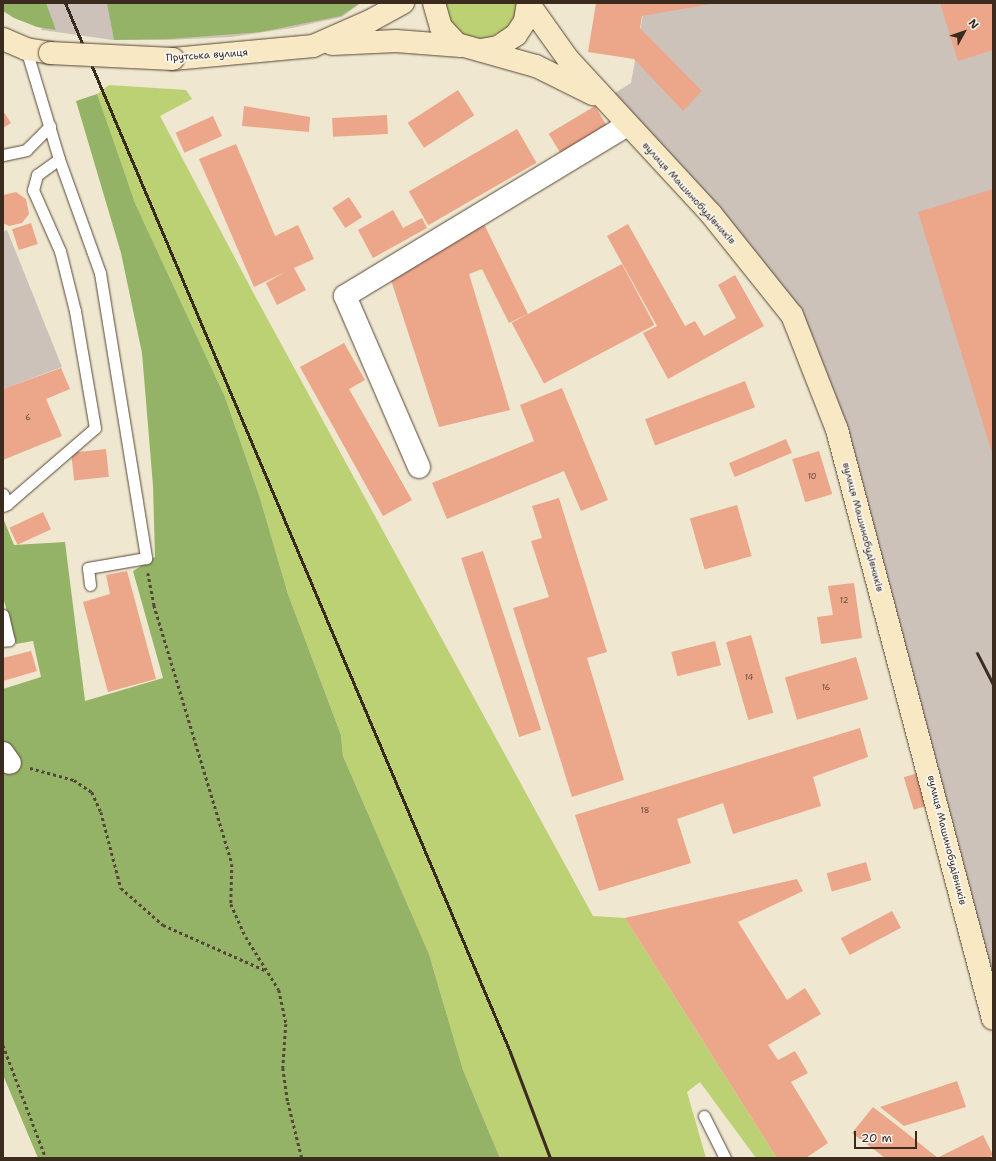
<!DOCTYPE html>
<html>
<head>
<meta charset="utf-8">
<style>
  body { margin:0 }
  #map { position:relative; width:996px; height:1161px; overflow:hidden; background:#efe7cf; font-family:"Shantell Sans",sans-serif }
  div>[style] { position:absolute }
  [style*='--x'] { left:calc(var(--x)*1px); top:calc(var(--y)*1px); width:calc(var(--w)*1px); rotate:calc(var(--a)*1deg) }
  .industrial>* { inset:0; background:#cdc2b9 }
  .green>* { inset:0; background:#bcd174 }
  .forest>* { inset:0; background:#95b366 }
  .building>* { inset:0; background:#eca68a; transform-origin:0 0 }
  .path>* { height:2.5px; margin-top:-1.25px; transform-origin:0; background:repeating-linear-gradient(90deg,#564639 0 3px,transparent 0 6px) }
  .roads { filter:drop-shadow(0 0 1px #564639) drop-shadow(0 0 1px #564639) }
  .lane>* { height:11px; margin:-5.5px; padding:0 5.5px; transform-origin:5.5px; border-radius:5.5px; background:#fff }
  .street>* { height:22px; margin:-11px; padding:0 11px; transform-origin:11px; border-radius:11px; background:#fff }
  .secondary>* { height:22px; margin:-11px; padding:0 11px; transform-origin:11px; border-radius:11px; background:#f8e8c3 }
  .rail>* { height:3px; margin:-1.5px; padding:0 1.5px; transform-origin:1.5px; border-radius:1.5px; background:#3b2a1e }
  .bridges { filter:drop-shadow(0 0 1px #564639) drop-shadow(0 0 1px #564639) }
  .secondary-bridge>* { height:22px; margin:-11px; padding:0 11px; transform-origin:11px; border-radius:11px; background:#f8e8c3 }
  span { translate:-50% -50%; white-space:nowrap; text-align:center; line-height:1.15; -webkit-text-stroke:3.5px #f6f6f2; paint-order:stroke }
  .number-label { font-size:8px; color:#674939 }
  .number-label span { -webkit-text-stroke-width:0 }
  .street-label { font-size:10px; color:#3b2a1e }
  .frame { position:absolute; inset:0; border:4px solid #3b2a1e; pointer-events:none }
  .north { position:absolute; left:944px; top:12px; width:40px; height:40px; -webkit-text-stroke:3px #f6f6f2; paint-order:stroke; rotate:50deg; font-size:11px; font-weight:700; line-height:16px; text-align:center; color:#3b2a1e }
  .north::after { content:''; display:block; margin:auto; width:14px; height:18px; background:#3b2a1e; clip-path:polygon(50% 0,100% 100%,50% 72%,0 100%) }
  .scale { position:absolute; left:854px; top:1131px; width:63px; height:18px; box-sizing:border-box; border:2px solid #3b2a1e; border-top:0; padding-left:5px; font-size:12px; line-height:14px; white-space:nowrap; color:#3b2a1e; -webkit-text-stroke:3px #f6f6f2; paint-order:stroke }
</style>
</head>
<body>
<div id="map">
  <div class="industrial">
    <div style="clip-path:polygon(32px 3px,361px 3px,342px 17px,292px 28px,231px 37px,168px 40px,113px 40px,42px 30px)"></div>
    <div style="clip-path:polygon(645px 3px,993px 3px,993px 1004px,794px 314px,605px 99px,631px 83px)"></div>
    <div style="clip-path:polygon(7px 230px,62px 367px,3px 389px,3px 232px)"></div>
  </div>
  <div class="green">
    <div style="clip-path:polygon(445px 3px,517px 3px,515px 17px,507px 28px,487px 39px,475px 39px,463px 35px,449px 20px)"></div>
    <div style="clip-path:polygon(109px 85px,186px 90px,192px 99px,160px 116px,255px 296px,593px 916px,625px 918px,777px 1158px,756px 1158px,700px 1082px,687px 1092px,706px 1158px,500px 1158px,463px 1070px,429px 954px,343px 756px,341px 735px,288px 594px,260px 498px,225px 397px,135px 203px,110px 135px,97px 94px)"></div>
  </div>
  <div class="forest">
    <div style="clip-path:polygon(3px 3px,46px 3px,56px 30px,37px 27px,14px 18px,3px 11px)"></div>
    <div style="clip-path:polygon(107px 3px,360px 3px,341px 16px,261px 32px,169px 39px,114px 40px)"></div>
    <div style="clip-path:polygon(97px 94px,135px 203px,225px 397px,260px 498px,288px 594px,341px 735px,343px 756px,429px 954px,463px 1070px,500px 1158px,38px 1158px,3px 1075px,3px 689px,41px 677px,33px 641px,16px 644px,3px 597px,3px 518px,14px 545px,65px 542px,85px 701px,163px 678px,133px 571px,155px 557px,153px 486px,142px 353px,121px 253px,76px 101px)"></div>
  </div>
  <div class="building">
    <div style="clip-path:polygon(596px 3px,716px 3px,642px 16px,640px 28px,702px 91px,683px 111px,634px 59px,588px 52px)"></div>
    <div style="clip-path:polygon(940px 3px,993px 3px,993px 50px,958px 61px)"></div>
    <div style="left:458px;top:90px;width:30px;height:60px;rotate:57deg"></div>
    <div style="clip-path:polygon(244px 106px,310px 117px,309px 132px,242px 126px)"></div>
    <div style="left:595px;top:106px;width:26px;height:54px;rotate:59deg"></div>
    <div style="clip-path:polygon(3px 111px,11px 123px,3px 128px)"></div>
    <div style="left:387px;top:115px;width:19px;height:55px;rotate:87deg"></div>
    <div style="left:213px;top:116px;width:22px;height:41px;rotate:66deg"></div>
    <div style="left:517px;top:129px;width:39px;height:125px;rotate:60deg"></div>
    <div style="clip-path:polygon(236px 144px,275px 236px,298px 225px,314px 259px,294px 268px,306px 290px,277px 305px,266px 283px,285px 272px,254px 287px,199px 159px)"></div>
    <div style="clip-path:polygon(993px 189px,993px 456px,918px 212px)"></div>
    <div style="clip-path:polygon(16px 192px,26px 199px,29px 214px,22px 223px,9px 226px,3px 223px,3px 195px)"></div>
    <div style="left:349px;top:197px;width:24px;height:20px;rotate:57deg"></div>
    <div style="clip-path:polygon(393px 210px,403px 228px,422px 218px,427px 228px,373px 258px,358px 230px)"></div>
    <div style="clip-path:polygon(482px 220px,528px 314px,509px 323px,482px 269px,469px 274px,510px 410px,439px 427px,390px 277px,466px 236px,463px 230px)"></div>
    <div style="left:31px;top:223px;width:22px;height:20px;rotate:72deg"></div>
    <div style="clip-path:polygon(628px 224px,685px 326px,695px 321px,704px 336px,736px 318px,718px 285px,735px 275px,764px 326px,668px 379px,643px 333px,657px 326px,607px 236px)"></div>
    <div style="left:622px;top:264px;width:69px;height:125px;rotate:62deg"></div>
    <div style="clip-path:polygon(344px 343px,365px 380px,349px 389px,412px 500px,383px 516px,300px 367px)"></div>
    <div style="clip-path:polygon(61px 368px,70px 389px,46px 399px,62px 436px,3px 460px,3px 389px)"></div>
    <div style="left:745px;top:381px;width:28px;height:107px;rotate:69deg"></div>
    <div style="clip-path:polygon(562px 388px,608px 500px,581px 511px,564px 471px,447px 519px,432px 483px,534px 441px,520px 405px)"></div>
    <div style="left:786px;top:439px;width:15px;height:62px;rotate:67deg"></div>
    <div style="left:106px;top:449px;width:28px;height:35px;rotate:84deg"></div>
    <div style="left:819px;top:451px;width:45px;height:28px;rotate:73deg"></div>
    <div style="clip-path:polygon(559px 498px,607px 652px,587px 658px,624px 780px,572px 797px,513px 608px,549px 597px,531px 541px,542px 538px,532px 506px)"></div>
    <div style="left:737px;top:505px;width:53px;height:49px;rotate:74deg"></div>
    <div style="left:43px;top:512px;width:19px;height:37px;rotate:65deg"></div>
    <div style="left:483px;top:551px;width:188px;height:23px;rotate:72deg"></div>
    <div style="clip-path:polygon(127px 571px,156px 679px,108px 692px,83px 602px,110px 594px,106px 575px)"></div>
    <div style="clip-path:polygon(854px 583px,862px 638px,821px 644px,817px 617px,833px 615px,828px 586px)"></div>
    <div style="left:751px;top:635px;width:81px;height:26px;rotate:74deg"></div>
    <div style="left:715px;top:641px;width:25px;height:45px;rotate:76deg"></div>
    <div style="clip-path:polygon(31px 651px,37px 671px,3px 681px,3px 658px)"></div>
    <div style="left:856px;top:657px;width:44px;height:74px;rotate:74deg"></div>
    <div style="clip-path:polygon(860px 728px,868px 757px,813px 777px,821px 806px,733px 834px,723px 803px,677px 819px,691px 863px,599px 891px,575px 815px)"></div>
    <div style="left:921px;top:772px;width:34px;height:18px;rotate:73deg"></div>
    <div style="left:866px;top:862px;width:19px;height:41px;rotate:74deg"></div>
    <div style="clip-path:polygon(797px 879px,803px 891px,738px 922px,787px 1000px,805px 988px,821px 1014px,768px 1045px,778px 1060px,795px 1051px,808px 1073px,791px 1082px,828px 1143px,806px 1158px,777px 1158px,625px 918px)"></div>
    <div style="left:892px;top:911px;width:19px;height:58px;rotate:62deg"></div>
    <div style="clip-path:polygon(957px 1081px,966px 1107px,904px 1126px,880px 1107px)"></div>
    <div style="clip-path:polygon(873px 1107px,899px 1127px,938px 1158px,885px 1158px,852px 1133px)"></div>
    <div style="clip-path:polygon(983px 1135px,993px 1155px,988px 1158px,939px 1157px)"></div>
  </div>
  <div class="path">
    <div style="--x:148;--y:573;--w:33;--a:79"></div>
    <div style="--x:154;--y:605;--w:270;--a:73.2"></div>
    <div style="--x:232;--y:864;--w:40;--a:91.4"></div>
    <div style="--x:231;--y:904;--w:36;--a:66"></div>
    <div style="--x:246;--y:937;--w:62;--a:58.1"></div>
    <div style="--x:279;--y:990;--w:35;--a:78"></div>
    <div style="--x:286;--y:1024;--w:44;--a:93.9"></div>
    <div style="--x:283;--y:1068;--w:34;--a:82"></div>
    <div style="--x:288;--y:1102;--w:58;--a:76"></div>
    <div style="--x:30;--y:768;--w:46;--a:15.3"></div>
    <div style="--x:74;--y:780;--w:22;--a:34"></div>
    <div style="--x:92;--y:792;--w:22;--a:66"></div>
    <div style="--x:101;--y:812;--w:79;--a:75.3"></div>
    <div style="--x:121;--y:888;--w:56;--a:41.4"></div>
    <div style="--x:163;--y:925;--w:114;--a:23.9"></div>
    <div style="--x:3;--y:1045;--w:121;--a:69.2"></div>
  </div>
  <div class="roads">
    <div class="lane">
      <div style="--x:26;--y:49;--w:115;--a:73.3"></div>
      <div style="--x:59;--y:159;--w:121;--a:70.2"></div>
      <div style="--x:100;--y:273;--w:289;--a:80.8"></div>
      <div style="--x:146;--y:558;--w:59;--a:170.2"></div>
      <div style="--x:88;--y:568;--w:17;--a:83"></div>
      <div style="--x:3;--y:155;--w:24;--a:-12"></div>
      <div style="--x:26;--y:150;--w:34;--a:-45"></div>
      <div style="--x:3;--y:494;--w:11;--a:68"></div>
      <div style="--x:7;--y:504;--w:4;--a:153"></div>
      <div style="--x:7;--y:504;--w:116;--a:-40.8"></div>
      <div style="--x:95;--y:428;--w:119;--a:-99.7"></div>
      <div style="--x:75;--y:311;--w:62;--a:-104"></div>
      <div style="--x:60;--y:251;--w:67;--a:-113.9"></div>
      <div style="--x:33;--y:190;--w:16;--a:-75"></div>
      <div style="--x:37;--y:175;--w:27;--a:-36"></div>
      <div style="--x:3;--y:615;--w:26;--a:77"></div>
      <div style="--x:9;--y:640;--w:6;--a:171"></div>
      <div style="--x:704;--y:1116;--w:47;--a:63.4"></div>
    </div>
    <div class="street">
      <div style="--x:419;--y:467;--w:186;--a:-113.4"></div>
      <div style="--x:345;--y:296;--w:330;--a:-31.2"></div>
      <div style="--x:3;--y:753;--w:12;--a:55"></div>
    </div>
    <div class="secondary">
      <div style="--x:434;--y:3;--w:25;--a:74"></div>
      <div style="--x:441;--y:27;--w:23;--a:47"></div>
      <div style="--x:457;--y:44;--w:82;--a:15.6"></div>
      <div style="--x:536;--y:66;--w:64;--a:26.2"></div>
      <div style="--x:528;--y:3;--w:69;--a:54.5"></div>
      <div style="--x:568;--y:59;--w:211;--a:47.3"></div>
      <div style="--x:711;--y:214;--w:129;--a:51.3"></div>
      <div style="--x:792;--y:315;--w:123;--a:68.6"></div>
      <div style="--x:837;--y:430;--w:609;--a:75.17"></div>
      <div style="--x:3;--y:39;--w:25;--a:23"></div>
      <div style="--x:26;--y:49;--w:24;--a:9"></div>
      <div style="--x:332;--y:44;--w:64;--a:-2.7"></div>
      <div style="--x:396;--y:41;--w:65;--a:4.4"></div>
      <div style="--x:481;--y:50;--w:17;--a:-10"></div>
      <div style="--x:498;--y:47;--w:22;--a:-34"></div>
      <div style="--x:516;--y:35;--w:17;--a:-57"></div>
      <div style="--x:525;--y:21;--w:18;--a:-81"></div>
      <div style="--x:173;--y:59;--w:141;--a:-5.3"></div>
      <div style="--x:313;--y:46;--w:62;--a:-23.7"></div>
      <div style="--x:370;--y:21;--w:38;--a:-29"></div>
    </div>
  </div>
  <div class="rail">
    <div style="--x:65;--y:3;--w:1139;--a:67.01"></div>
    <div style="--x:510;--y:1052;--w:113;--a:69.3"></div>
    <div style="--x:977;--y:653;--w:35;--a:63"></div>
  </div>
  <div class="bridges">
    <div class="secondary-bridge">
      <div style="--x:50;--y:53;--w:123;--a:2.8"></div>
    </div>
  </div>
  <div class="number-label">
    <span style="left:28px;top:418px">6</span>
    <span style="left:812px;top:477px">10</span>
    <span style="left:844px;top:601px">12</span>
    <span style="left:749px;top:678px">14</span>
    <span style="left:826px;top:688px">16</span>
    <span style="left:645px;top:811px">18</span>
  </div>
  <div class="street-label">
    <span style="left:207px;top:55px;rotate:-4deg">Прутська вулиця</span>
    <span style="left:689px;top:193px;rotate:48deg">вулиця Машинобудівників</span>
    <span style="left:863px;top:527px;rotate:75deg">вулиця Машинобудівників</span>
    <span style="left:947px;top:840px;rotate:76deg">вулиця Машинобудівників</span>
  </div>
  <div class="frame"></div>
  <div class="north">N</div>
  <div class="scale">20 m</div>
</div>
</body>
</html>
